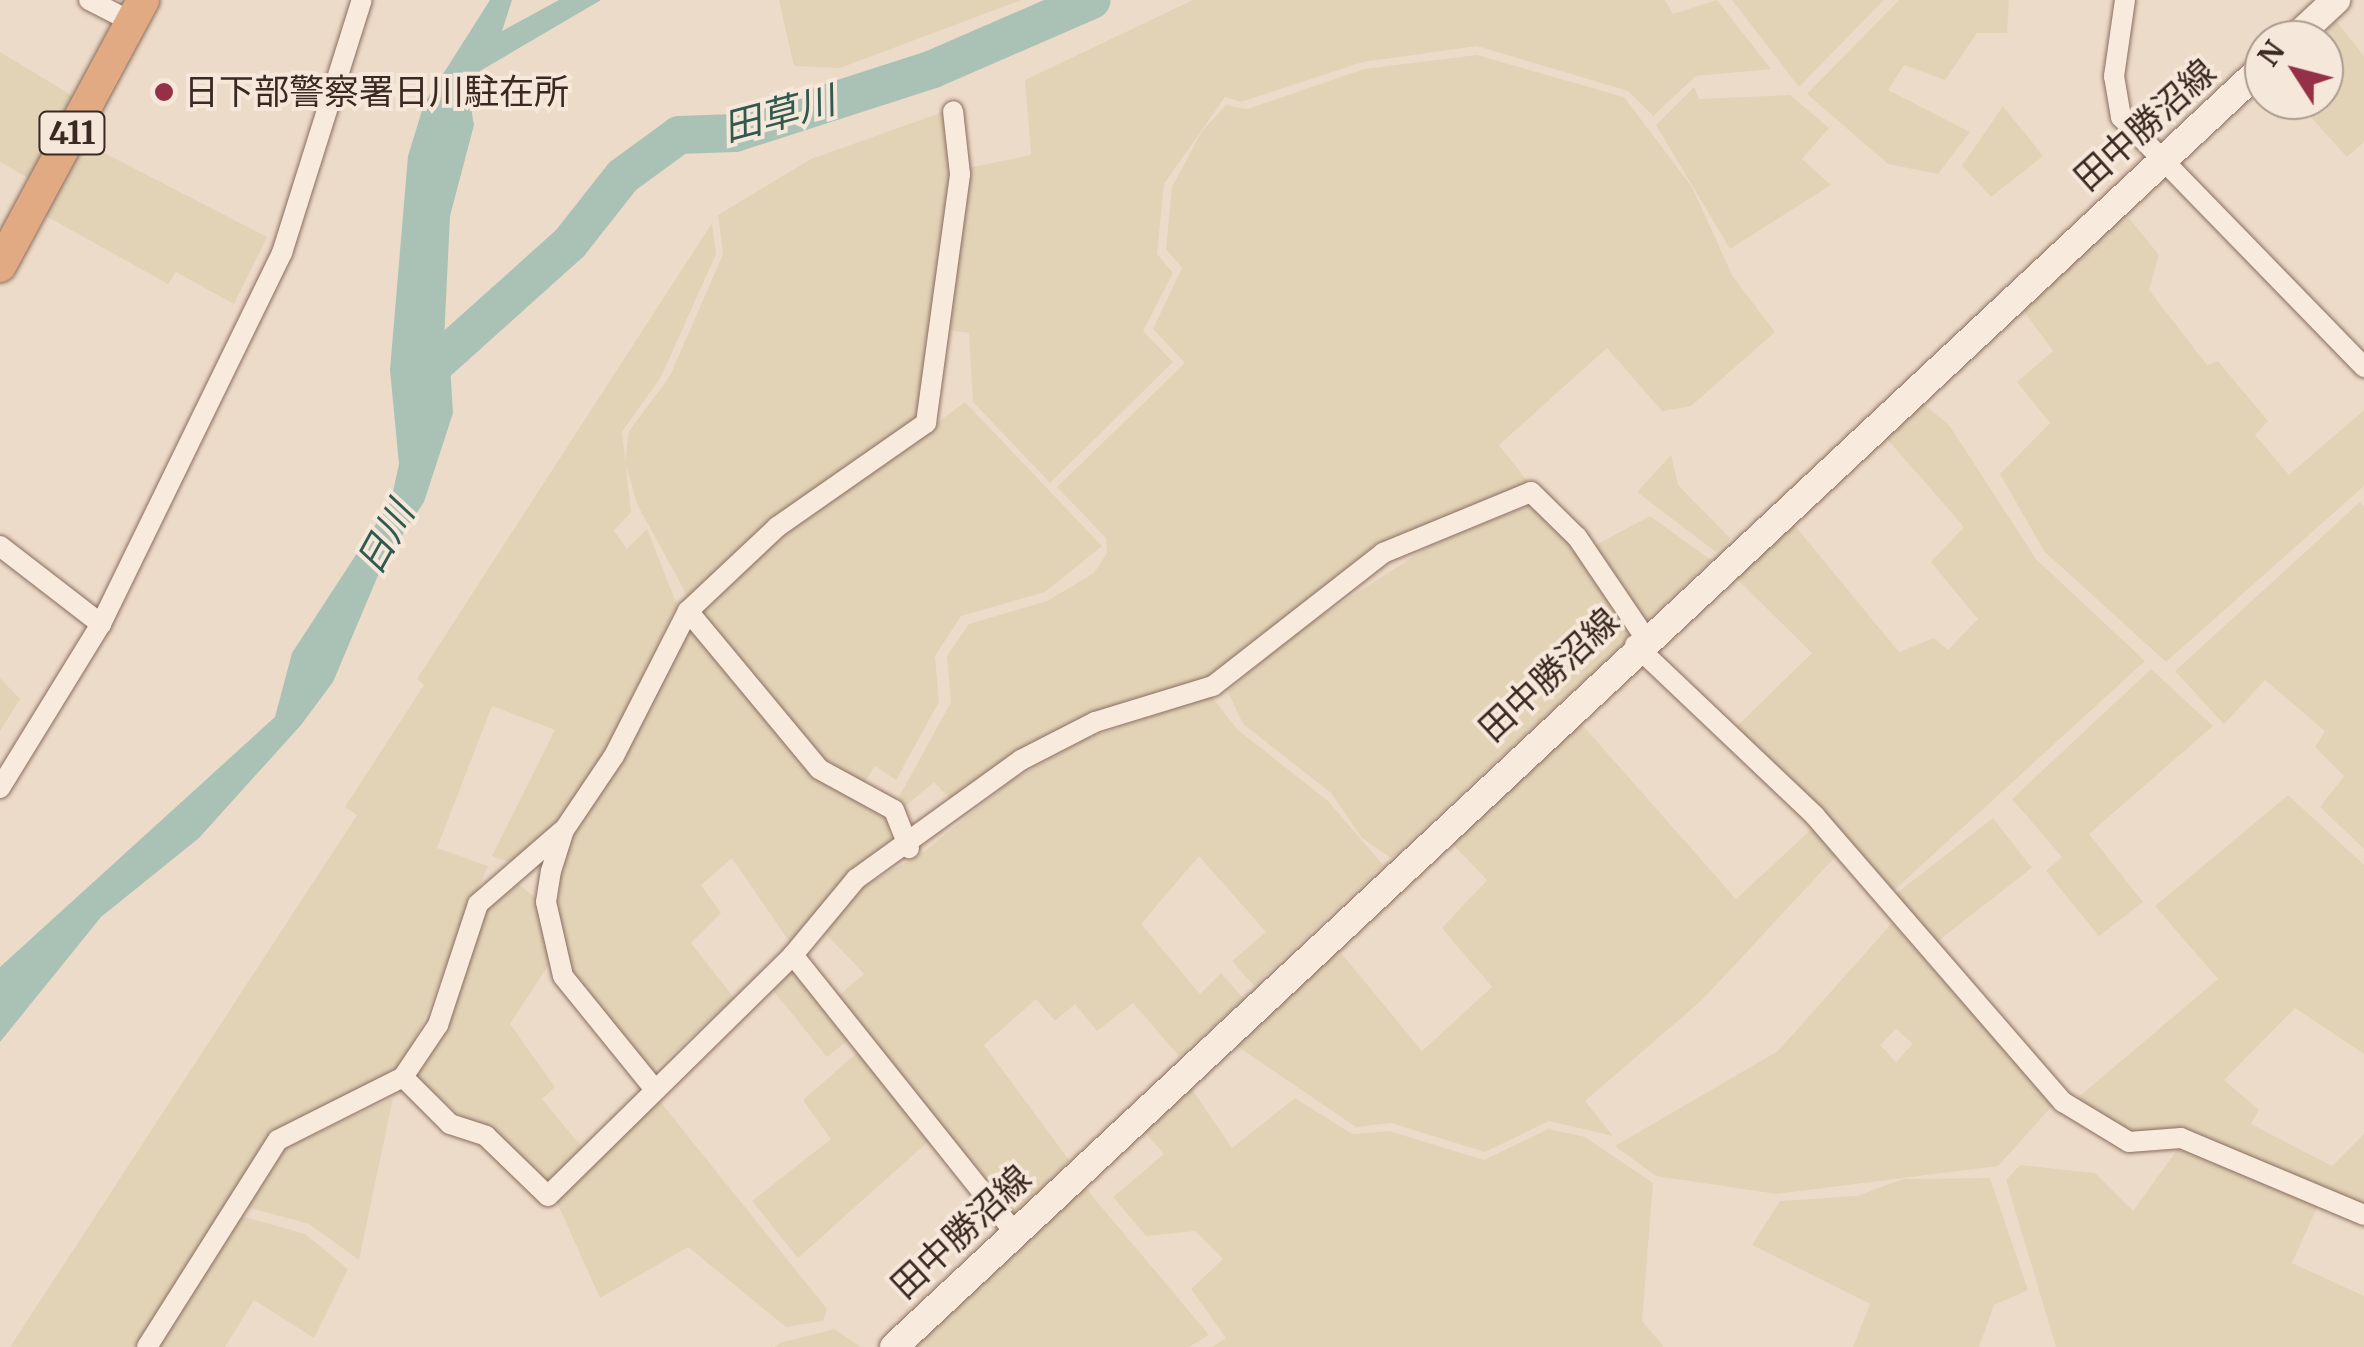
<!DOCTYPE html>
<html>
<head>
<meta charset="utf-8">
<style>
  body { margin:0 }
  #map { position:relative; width:2364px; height:1347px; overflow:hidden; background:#eddbc9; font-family:Merriweather,"Noto Sans JP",serif }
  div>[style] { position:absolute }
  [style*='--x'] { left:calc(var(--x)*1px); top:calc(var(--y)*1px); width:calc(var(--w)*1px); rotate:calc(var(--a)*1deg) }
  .farmland>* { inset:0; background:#e2d3b7; transform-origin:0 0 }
  .water>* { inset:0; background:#aac1b6 }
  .river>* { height:38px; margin:-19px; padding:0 19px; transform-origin:19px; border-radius:19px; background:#aac1b6 }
  .roads { filter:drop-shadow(0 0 2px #896d5f) drop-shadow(0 0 2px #896d5f) }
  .minor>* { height:20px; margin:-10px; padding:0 10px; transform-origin:10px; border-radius:10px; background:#f8eadd }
  .secondary>* { height:28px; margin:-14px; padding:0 14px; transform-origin:14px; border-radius:14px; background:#f8eadd }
  .trunk>* { height:32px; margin:-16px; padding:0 16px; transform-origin:16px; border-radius:16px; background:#e2aa82 }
  .dots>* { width:28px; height:28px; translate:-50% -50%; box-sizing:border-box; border:5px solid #f5e7d9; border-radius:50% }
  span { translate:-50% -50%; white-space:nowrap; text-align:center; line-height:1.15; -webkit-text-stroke:8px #f5e7d9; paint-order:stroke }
  .shield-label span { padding:2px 8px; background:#f5e7d9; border:2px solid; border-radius:8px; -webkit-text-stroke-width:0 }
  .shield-label { font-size:32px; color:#3a2821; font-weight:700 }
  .poi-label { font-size:35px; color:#3a2821 }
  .left { translate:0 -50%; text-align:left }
  .street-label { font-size:35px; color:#3a2821 }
  .water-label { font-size:38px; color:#32594f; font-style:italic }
  .north { position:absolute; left:2244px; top:20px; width:100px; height:100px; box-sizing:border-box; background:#f5e7d9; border:2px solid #aa9b8f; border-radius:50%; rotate:306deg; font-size:28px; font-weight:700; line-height:40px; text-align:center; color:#3a2821 }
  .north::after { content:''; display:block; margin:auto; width:35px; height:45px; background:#953146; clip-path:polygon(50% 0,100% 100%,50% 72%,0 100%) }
</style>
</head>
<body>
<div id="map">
  <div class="farmland">
    <div style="clip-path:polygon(779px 0,1021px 0,840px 68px,794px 66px)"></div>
    <div style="clip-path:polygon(1193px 0,1665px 0,1673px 14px,1717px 0,1771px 69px,1696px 76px,1653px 116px,1628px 91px,1477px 46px,1363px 62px,1241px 102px,1225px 97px,1164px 184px,1157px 254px,1173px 273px,1143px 331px,1173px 362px,1050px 483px,973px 402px,969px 333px,950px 330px,968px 168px,1031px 155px,1025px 80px)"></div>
    <div style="clip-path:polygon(1732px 0,1884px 0,1799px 87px)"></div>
    <div style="clip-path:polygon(1899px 0,2009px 0,2007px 33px,1977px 33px,1945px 80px,1904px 65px,1888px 90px,1970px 132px,1938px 174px,1888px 164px,1807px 94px)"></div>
    <div style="clip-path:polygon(2336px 21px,2364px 56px,2364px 142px,2347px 157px,2295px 100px,2324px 100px,2324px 40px,2315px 40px)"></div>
    <div style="clip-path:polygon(0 52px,73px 96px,28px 178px,0 162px)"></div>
    <div style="clip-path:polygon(1477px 55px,1624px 97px,1692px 187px,1733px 277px,1775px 332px,1691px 406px,1662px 411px,1607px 348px,1499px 445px,1529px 483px,1376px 544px,1210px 679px,1135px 704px,954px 803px,934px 782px,903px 808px,899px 797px,951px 702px,947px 656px,969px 624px,1047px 601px,1094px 573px,1107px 553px,1106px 538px,1057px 487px,1185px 363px,1153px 329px,1182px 268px,1166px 249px,1172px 187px,1202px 131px,1226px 105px,1247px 109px,1364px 69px)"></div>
    <div style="clip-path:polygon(1694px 87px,1699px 99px,1790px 95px,1829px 128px,1802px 159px,1831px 185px,1730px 249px,1656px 125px)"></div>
    <div style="clip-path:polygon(2003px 106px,2043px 156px,1991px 197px,1962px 166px)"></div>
    <div style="clip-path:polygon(943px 112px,951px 179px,921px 409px,912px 427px,688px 597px,637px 504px,625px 462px,629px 431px,670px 376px,723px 254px,718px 215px,811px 159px)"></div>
    <div style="clip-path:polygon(85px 143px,267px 237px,234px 304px,176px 272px,168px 284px,44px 215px)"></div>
    <div style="clip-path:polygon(2124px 212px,2159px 255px,2149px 290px,2207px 365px,2218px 361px,2268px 421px,2255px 435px,2289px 475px,2364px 410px,2364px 486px,2166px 662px,2044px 551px,2000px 474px,2050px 423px,2017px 382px,2053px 351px,2021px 307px)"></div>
    <div style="clip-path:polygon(712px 223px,716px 254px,661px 377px,622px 432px,631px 512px,614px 531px,627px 549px,647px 529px,677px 605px,605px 755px,557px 825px,514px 864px,492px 856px,555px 730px,492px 706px,437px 848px,488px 866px,403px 1069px,273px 1134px,135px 1347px,10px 1347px,357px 815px,345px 807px,424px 685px,417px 679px)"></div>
    <div style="clip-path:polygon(1916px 398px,1949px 425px,2036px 559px,2145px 661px,1891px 893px,1737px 726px,1812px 653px,1731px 573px,1790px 520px,1899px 652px,1934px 638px,1948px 650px,1978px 619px,1931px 562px,1964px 527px,1880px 431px)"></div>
    <div style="clip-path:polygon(965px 402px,1102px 546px,1045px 592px,961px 616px,935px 656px,939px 702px,896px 780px,875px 766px,863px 785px,820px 762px,700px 612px,771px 546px)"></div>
    <div style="clip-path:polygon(1671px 455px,1678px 485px,1731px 539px,1716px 552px,1637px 492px)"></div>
    <div style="clip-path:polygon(2360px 502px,2364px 506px,2364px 849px,2320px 807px,2344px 776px,2315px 747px,2325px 731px,2265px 680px,2224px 724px,2175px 671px)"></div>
    <div style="clip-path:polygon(1532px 504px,1570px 541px,1632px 636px,1391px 858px,1362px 838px,1331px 793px,1243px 724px,1228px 692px,1289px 637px,1428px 547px)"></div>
    <div style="clip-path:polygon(1650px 516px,1711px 560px,1647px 620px,1594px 546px)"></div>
    <div style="clip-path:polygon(691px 627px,809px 770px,886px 811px,891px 847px,791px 944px,732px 858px,701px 885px,721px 913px,691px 943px,734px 998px,653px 1071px,571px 970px,553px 902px,570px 829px)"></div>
    <div style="clip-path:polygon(2151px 669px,2213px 726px,2089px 834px,2143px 902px,2099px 936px,2046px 871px,2062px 857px,2012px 799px)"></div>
    <div style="clip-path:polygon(0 678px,20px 699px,0 731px)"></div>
    <div style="clip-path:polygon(1211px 696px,1238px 730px,1328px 801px,1383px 865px,1254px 986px,1232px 961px,1266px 932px,1199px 856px,1141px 924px,1200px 994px,1221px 973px,1244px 999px,1179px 1056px,1133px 1003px,1097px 1031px,1075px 1004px,1055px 1021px,1036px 999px,984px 1045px,1069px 1160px,1015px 1216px,837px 997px,864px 974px,825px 933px,858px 889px,921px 854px,1011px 781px,1086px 739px)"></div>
    <div style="clip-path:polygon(1578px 720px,1736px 899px,1814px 827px,1837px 855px,1702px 1000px,1585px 1101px,1613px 1136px,1549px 1121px,1485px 1152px,1391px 1123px,1356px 1127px,1228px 1040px,1332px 942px,1422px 1051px,1492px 987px,1442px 928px,1487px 880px,1448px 839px)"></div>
    <div style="clip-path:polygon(2288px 795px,2364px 865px,2364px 1054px,2295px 1008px,2224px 1080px,2259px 1110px,2251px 1124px,2332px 1166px,2364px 1134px,2364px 1206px,2180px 1130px,2128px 1137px,2075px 1100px,2218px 979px,2155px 906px)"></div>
    <div style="left:1993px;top:818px;width:63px;height:128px;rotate:52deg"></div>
    <div style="clip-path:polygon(516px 882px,538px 900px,550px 963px,510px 1024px,555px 1087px,542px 1099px,582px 1147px,546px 1184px,413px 1077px,476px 919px)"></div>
    <div style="clip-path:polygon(evenodd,1892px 923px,2054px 1104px,1998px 1166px,1777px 1194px,1656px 1176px,1615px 1146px,1778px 1051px,1892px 923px,1896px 1029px,1913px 1044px,1896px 1062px,1880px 1045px,1896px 1029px)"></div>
    <div style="left:791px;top:968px;width:92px;height:28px;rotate:51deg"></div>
    <div style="clip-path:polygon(859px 1051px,930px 1140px,798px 1258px,752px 1201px,831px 1139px,803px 1100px)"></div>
    <div style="clip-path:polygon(1187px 1082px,1232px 1148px,1295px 1098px,1352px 1134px,1389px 1131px,1484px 1160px,1548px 1129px,1585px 1137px,1653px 1183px,1642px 1321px,1664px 1347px,1212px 1347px,1226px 1338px,1191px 1289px,1223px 1259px,1195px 1231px,1146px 1236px,1113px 1197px,1164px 1154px,1140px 1127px)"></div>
    <div style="clip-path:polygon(654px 1094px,827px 1309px,823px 1321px,786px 1327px,688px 1247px,600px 1298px,555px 1198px)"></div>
    <div style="clip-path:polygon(393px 1098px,359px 1260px,309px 1224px,243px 1206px,279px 1151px)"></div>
    <div style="clip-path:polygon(2182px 1143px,2319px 1203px,2292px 1263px,2364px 1296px,2364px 1347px,2056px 1347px,2006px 1180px,2020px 1165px,2095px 1173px,2133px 1211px)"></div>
    <div style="clip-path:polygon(1990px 1178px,2028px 1290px,1994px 1305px,1979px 1347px,1853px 1347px,1870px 1304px,1752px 1245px,1780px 1201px,1857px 1196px,1903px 1179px)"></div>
    <div style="clip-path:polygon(1084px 1186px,1209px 1335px,1189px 1347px,915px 1347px)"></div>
    <div style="clip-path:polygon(238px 1215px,305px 1234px,348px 1269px,314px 1338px,254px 1300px,225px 1347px,157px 1347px)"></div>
    <div style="clip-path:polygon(834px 1329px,861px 1347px,774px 1347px,780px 1343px)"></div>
  </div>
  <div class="water">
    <div style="clip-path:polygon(490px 0,512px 0,502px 31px,559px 0,601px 0,480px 71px,469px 97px,474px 125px,450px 216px,444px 341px,472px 332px,450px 366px,453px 413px,424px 502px,382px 566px,333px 682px,301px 725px,199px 838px,101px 917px,0 1042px,0 967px,275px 717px,292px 653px,391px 501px,399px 464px,390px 370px,408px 156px,424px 104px)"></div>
  </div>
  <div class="river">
    <div style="--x:433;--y:366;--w:184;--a:-41.9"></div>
    <div style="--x:570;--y:243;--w:85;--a:-51.7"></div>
    <div style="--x:623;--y:176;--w:69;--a:-36.2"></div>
    <div style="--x:679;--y:135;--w:56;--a:-2"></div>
    <div style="--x:735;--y:133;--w:208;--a:-17.9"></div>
    <div style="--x:933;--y:69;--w:173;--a:-23.5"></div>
  </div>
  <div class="roads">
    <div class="minor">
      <div style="--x:89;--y:0;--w:48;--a:27.1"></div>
      <div style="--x:2125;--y:0;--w:77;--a:98.2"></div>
      <div style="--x:2114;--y:76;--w:42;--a:80.3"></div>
      <div style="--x:2121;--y:117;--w:349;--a:45.8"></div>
      <div style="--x:0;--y:546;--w:128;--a:37.7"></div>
      <div style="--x:688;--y:611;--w:205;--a:50.3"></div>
      <div style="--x:819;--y:769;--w:85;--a:28.7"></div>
      <div style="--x:894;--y:810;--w:41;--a:68.5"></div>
      <div style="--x:1635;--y:645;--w:248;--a:43.5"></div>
      <div style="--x:1815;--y:816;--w:379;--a:49.1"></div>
      <div style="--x:2063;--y:1102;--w:77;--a:31.2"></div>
      <div style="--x:2129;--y:1142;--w:52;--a:-4.4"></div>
      <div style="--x:2181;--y:1138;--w:199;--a:22.8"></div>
      <div style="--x:0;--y:788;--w:193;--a:-58.4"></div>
      <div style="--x:101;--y:624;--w:413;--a:-64"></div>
      <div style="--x:282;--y:253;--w:265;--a:-72.5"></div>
      <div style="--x:793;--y:955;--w:356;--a:51.4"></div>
      <div style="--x:403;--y:1077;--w:66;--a:45"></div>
      <div style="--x:450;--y:1124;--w:38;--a:18"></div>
      <div style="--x:486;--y:1136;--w:86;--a:44.1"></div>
      <div style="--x:548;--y:1196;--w:344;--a:-44.5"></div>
      <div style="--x:793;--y:955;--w:99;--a:-50.3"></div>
      <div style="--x:856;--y:879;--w:203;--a:-35.8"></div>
      <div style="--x:1021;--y:760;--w:83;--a:-27.2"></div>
      <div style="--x:1095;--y:722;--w:123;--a:-17"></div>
      <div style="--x:1213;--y:686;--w:216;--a:-38"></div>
      <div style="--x:1383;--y:553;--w:160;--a:-22.4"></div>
      <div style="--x:1531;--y:492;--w:64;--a:44.4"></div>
      <div style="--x:1577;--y:537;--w:120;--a:55.9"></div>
      <div style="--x:652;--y:1086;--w:141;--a:-129"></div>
      <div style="--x:563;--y:976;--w:76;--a:-102.9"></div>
      <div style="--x:546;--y:902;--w:31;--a:-81"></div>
      <div style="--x:551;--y:871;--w:43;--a:-72.4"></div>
      <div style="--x:564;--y:830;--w:89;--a:-56"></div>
      <div style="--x:614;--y:756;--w:163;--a:-63"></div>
      <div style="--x:688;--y:611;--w:122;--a:-43.3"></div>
      <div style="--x:777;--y:527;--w:182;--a:-34.9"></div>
      <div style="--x:926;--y:423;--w:251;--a:-82.2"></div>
      <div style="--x:960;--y:174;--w:63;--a:-96.3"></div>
      <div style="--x:147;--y:1347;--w:245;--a:-57.7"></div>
      <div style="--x:278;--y:1140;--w:140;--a:-26.7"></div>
      <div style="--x:403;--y:1077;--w:63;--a:-56.1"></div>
      <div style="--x:438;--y:1025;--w:127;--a:-71.7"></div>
      <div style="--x:478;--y:904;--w:111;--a:-41"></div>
    </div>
    <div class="secondary">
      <div style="--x:2293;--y:40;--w:59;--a:-42.9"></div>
      <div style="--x:894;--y:1347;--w:1876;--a:-43.08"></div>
    </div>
    <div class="trunk">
      <div style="--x:0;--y:266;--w:302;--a:-61.7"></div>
    </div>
  </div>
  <div class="dots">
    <div style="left:164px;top:92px;background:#953146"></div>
  </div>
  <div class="shield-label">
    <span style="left:72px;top:133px">411</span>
  </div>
  <div class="poi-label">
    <span class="left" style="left:184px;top:92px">日下部警察署日川駐在所</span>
  </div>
  <div class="street-label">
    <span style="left:2145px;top:125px;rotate:-42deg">田中勝沼線</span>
    <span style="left:1549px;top:675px;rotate:-43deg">田中勝沼線</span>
    <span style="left:961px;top:1232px;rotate:-43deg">田中勝沼線</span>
  </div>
  <div class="water-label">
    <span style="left:779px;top:114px;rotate:-15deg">田草川</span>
    <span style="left:385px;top:538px;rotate:-61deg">日川</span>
  </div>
  <div class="north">N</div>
</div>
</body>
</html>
